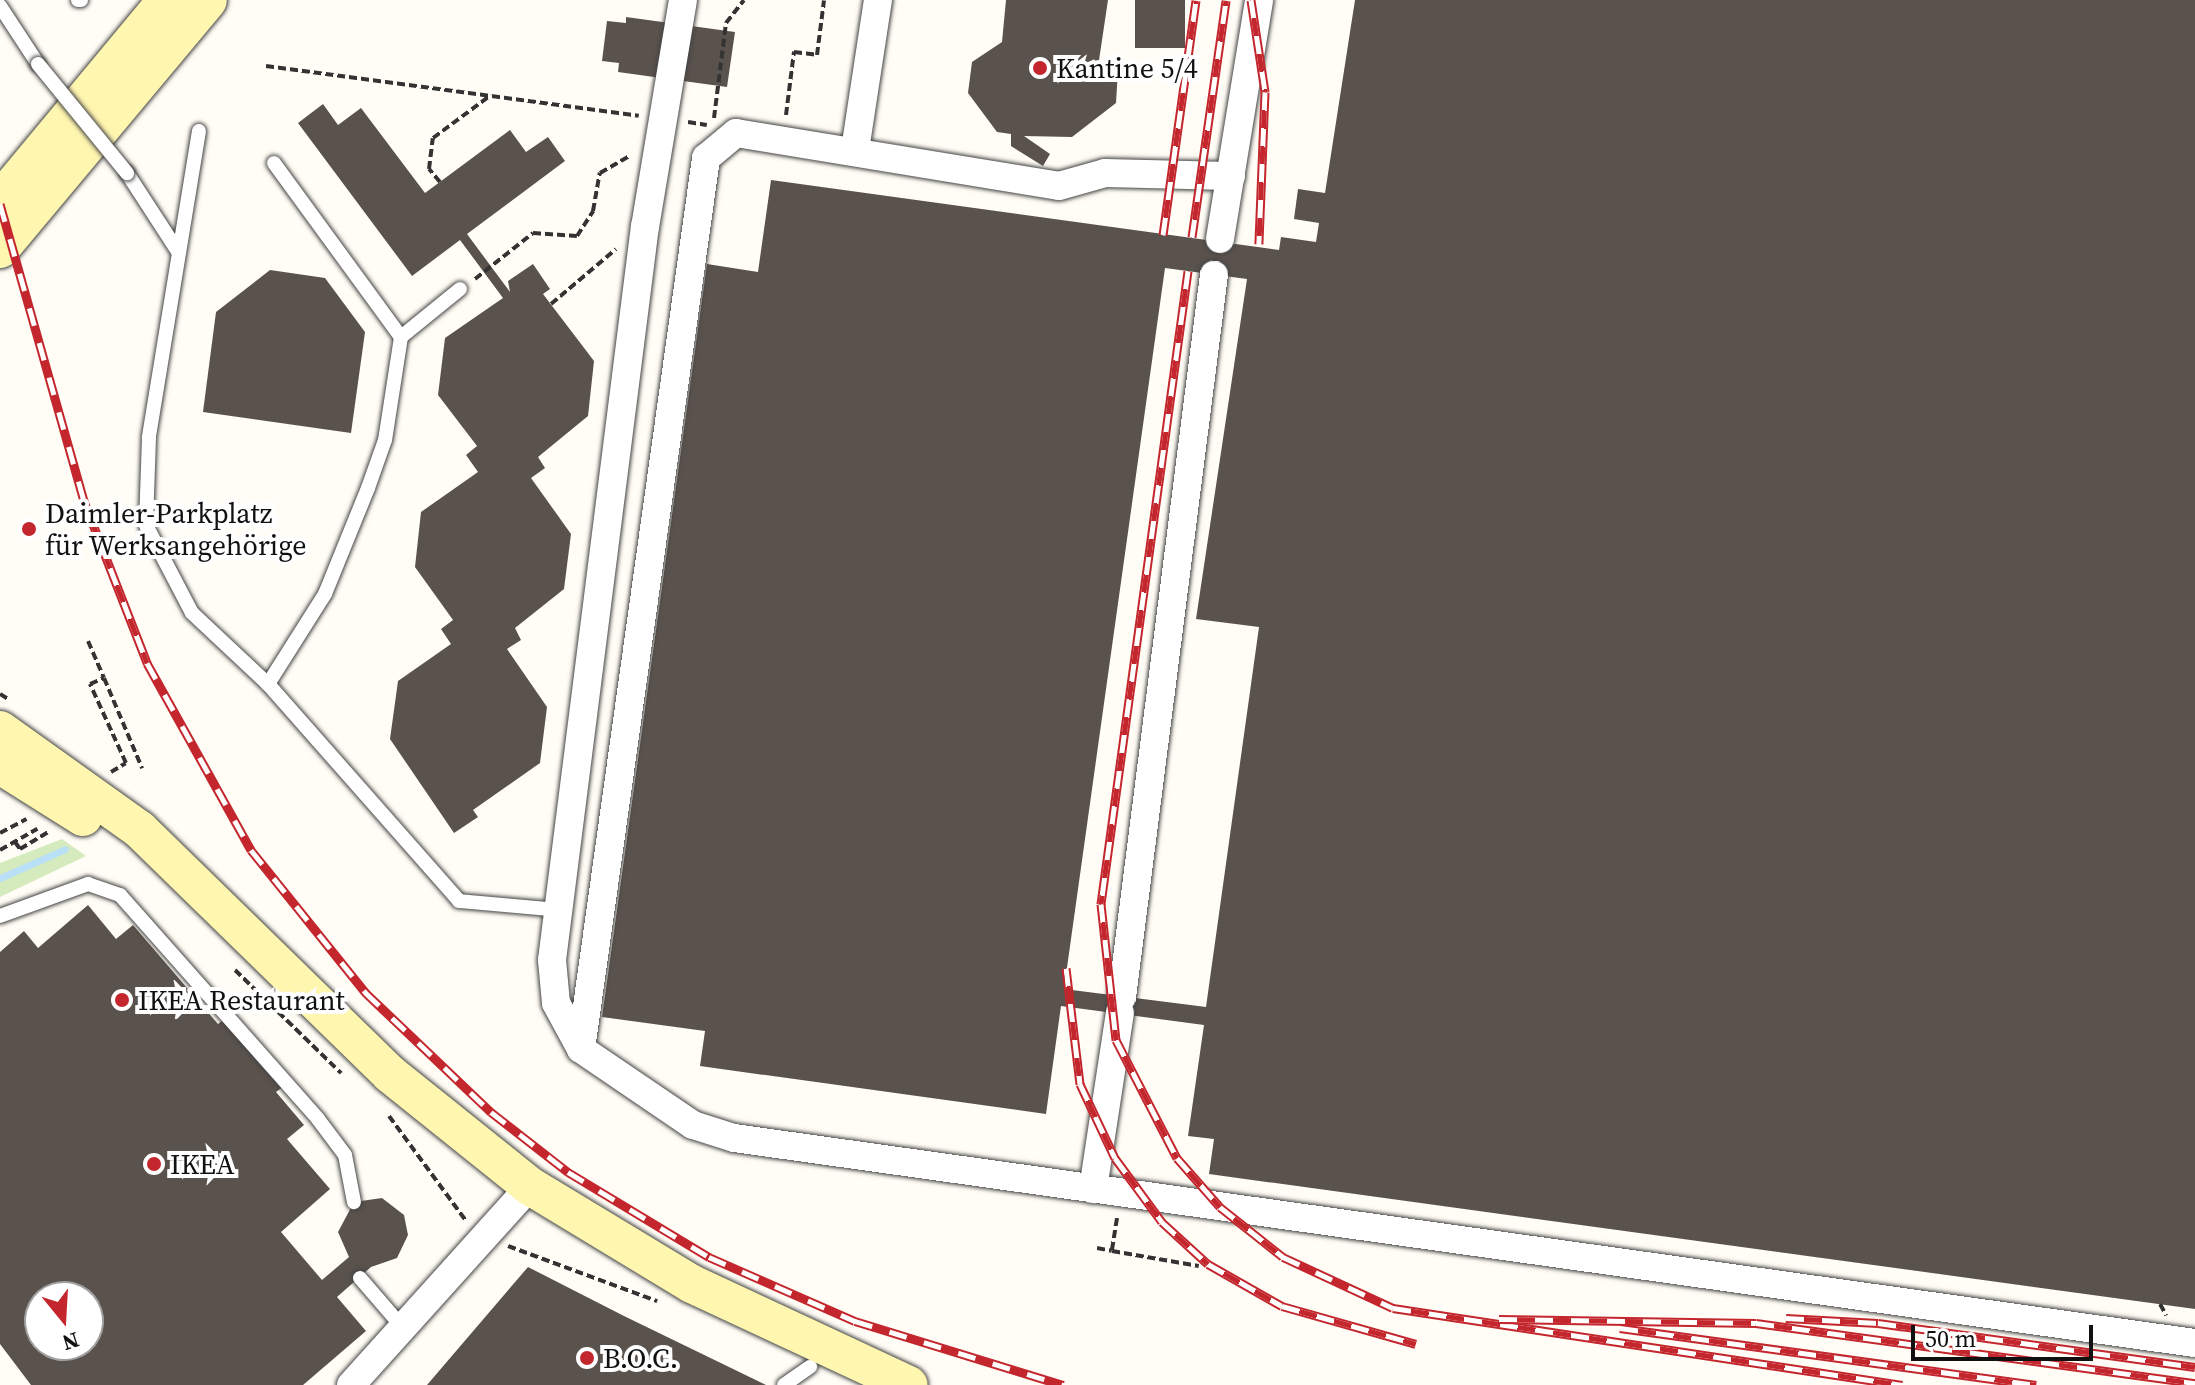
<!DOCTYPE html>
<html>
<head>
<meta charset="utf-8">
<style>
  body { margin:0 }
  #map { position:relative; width:2195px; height:1385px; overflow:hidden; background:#fffdf5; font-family:"Source Serif 4",serif }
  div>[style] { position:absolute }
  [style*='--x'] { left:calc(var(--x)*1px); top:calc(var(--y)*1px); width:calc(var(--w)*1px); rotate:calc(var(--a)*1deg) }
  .green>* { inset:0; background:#d5ebbd }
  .stream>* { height:7px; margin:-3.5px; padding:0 3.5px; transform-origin:3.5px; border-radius:3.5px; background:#b9e0f7 }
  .building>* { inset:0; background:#5a524d; transform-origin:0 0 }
  .path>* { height:4px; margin-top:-2px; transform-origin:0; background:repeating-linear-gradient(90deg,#333 0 8px,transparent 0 12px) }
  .roads { filter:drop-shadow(0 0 2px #444) drop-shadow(0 0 2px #444) }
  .lane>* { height:14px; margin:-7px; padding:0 7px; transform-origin:7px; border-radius:7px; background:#fff }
  .street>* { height:28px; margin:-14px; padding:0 14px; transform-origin:14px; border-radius:14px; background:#fff }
  .secondary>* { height:38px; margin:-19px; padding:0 19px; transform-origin:19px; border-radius:19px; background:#fff6b0 }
  .rail>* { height:9px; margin-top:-4.5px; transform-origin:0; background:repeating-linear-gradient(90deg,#fff 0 18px,#c4262e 0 36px); box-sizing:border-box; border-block:2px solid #c4262e }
  .bridges { filter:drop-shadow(0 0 2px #444) drop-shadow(0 0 2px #444) }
  .lane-bridge>* { height:14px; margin:-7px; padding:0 7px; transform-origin:7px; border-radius:7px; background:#fff }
  .dots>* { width:22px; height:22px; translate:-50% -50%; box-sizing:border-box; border:4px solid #fff; border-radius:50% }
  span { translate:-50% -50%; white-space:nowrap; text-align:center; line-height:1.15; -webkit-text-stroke:8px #fff; paint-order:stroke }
  .poi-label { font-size:28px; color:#111 }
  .left { translate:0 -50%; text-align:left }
  .north { position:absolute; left:24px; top:1281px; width:80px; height:80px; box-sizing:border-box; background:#fff; border:2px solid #a0a0a0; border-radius:50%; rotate:162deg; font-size:22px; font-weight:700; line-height:32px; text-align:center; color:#111 }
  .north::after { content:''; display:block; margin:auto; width:28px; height:36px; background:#c4262e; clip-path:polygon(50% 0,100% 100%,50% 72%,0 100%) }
  .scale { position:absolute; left:1911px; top:1325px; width:182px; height:36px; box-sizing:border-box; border:4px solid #111; border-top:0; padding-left:10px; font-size:24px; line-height:28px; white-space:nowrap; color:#111; -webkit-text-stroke:6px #fff; paint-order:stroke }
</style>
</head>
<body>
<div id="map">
  <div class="green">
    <div style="clip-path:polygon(62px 839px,86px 856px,0 897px,0 863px)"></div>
  </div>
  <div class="stream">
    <div style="--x:0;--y:878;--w:71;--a:-24"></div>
  </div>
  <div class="building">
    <div style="clip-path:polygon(1006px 0,1108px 0,1098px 67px,1118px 70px,1116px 103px,1072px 137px,1024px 136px,1050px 154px,1043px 166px,1011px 146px,1011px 134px,997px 132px,968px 93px,972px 62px,1002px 42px)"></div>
    <div style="left:1135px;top:0;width:50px;height:48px"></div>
    <div style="clip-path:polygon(evenodd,1355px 0,2195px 0,2195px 1309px,1209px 1174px,1214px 1139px,1188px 1136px,1204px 1025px,1061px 1006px,1046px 1114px,700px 1066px,705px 1031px,602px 1017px,707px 264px,758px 272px,771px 180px,1279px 250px,1281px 237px,1316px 242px,1319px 223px,1294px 219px,1298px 189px,1325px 193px,1355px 0,1165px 268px,1247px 279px,1196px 619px,1259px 627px,1206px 1007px,1064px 989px,1165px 268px)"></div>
    <div style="clip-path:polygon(626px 17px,735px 32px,727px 87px,618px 72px,619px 63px,602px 61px,607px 21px,626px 23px)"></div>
    <div style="clip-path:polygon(323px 104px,338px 125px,361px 108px,425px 193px,510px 130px,526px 152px,548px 137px,565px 161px,467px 234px,510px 292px,508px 281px,533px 264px,550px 289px,543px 294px,594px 361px,588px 416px,538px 457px,545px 468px,531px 478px,571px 534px,564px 589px,515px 628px,521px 640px,507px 649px,547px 707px,540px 763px,473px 810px,478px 817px,454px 833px,390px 739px,398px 681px,451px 644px,441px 629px,453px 620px,415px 567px,421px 512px,478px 472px,466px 455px,477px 446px,438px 395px,445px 338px,503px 298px,460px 240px,412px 276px,298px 123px)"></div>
    <div style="clip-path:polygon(270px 270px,325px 278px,365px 332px,351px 433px,203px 412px,216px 312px)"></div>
    <div style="clip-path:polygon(evenodd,88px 905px,116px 939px,133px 925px,218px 1024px,226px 1018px,284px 1086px,276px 1092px,304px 1125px,287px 1139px,330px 1189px,281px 1232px,322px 1280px,349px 1257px,338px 1232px,354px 1202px,382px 1198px,404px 1215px,408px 1235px,397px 1258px,371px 1267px,337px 1297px,366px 1331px,303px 1385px,31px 1385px,0 1344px,0 952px,24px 931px,38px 948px,88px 905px,40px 1297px,88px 1297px,88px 1345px,40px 1345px,40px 1297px)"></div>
    <div style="clip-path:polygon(528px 1267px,624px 1316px,766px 1385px,427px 1385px)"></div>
  </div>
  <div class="path">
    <div style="--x:266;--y:66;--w:376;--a:7.6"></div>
    <div style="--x:786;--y:115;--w:64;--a:-82.8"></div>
    <div style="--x:794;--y:52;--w:23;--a:7"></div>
    <div style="--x:817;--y:55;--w:55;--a:-82.7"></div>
    <div style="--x:714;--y:118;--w:96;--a:-82.8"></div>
    <div style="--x:726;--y:23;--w:29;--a:-52"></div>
    <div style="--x:688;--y:122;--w:19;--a:9"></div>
    <div style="--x:440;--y:182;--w:17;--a:-130"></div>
    <div style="--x:429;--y:169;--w:31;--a:-83"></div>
    <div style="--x:433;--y:138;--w:72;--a:-36.6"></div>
    <div style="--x:475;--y:279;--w:74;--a:-38.4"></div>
    <div style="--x:533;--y:233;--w:44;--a:3.9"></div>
    <div style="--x:577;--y:236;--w:30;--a:-57"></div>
    <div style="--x:593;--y:211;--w:39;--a:-80"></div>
    <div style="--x:600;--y:173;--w:34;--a:-30"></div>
    <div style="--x:551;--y:304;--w:85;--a:-40.2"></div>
    <div style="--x:88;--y:641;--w:40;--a:66.6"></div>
    <div style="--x:0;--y:694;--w:9;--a:32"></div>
    <div style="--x:111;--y:772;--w:17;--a:-31"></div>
    <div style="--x:126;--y:763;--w:87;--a:-114.5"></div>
    <div style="--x:90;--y:684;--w:15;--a:-23"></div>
    <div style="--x:104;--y:678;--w:98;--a:67.1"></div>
    <div style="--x:0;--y:833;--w:30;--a:-28"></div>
    <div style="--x:15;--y:842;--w:9;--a:54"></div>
    <div style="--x:20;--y:849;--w:33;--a:-31"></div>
    <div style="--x:0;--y:850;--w:43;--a:-29.6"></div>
    <div style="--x:235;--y:970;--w:148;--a:44.2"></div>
    <div style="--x:242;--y:1008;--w:21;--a:-49"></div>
    <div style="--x:389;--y:1116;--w:130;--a:53.7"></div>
    <div style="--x:1117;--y:1218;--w:33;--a:99"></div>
    <div style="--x:1112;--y:1251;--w:88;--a:9.8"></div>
    <div style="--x:508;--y:1246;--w:159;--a:20.3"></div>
    <div style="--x:1097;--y:1248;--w:15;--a:11"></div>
    <div style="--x:2160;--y:1304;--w:13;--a:61"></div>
  </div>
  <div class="roads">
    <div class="lane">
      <div style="--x:78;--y:0;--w:3;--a:0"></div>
      <div style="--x:0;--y:6;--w:69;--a:56.8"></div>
      <div style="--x:199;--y:131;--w:311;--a:99.3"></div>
      <div style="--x:149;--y:438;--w:87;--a:92"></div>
      <div style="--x:146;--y:525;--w:99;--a:62.4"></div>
      <div style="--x:192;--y:613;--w:104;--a:43.1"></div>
      <div style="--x:274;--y:163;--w:215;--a:53.9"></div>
      <div style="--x:401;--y:337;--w:104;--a:98.8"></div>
      <div style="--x:385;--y:440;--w:51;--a:109.5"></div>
      <div style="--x:368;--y:488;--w:114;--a:112.1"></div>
      <div style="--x:325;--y:594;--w:107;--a:122.3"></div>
      <div style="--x:268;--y:684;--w:289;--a:48.6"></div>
      <div style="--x:459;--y:901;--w:101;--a:5.1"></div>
      <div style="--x:127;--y:173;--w:95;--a:57"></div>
      <div style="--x:401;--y:337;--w:76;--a:-39.1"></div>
      <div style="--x:0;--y:916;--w:94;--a:-20"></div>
      <div style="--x:88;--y:884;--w:34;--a:19"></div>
      <div style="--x:120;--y:895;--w:299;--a:48.5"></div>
      <div style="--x:318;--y:1119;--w:45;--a:53.1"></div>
      <div style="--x:345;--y:1155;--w:48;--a:79.2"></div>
      <div style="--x:360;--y:1278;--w:67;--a:49.2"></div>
      <div style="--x:784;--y:1385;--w:32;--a:-35"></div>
    </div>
    <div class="street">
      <div style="--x:683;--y:0;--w:229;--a:99.5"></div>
      <div style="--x:645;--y:226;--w:740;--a:97.22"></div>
      <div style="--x:552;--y:960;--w:43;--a:84.7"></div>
      <div style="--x:556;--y:1003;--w:52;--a:61.5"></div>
      <div style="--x:581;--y:1049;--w:135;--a:34.2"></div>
      <div style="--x:693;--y:1125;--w:43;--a:17.6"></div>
      <div style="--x:734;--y:1138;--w:1475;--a:7.99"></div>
      <div style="--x:855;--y:150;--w:152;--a:-81.3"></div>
      <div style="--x:1220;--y:239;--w:242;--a:-80.7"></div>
      <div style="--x:1122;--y:997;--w:728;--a:-82.74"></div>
      <div style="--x:581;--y:1049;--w:900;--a:-82.01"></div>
      <div style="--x:706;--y:158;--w:39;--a:-40"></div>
      <div style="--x:736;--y:133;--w:327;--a:9.3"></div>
      <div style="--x:1059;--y:186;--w:48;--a:-15.8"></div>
      <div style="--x:1105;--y:173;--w:126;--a:1.4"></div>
      <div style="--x:1093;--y:1189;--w:178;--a:-81.3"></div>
      <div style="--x:351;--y:1385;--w:268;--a:-48"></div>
    </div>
    <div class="secondary">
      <div style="--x:0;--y:201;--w:261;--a:-50.3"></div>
      <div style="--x:0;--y:249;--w:324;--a:-50.1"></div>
      <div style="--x:0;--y:730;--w:172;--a:35.5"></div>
      <div style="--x:140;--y:830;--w:349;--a:44.3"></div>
      <div style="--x:390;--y:1074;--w:179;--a:38.7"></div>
      <div style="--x:530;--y:1186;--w:189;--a:31.2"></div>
      <div style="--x:692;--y:1284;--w:239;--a:25"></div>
      <div style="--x:0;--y:765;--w:98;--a:32.1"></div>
    </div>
  </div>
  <div class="rail">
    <div style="--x:1251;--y:0;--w:93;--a:81.3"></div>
    <div style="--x:1265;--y:92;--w:152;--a:92.3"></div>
    <div style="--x:0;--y:204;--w:309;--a:74.2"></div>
    <div style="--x:84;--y:501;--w:174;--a:68.7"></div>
    <div style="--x:147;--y:663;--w:214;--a:60.9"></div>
    <div style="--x:251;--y:850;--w:184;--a:51.2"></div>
    <div style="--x:366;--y:993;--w:173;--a:43.6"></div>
    <div style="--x:491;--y:1112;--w:98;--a:37.9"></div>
    <div style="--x:568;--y:1172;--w:165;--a:31.1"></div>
    <div style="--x:709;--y:1257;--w:159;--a:23.7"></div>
    <div style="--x:855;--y:1321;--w:218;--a:17.1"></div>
    <div style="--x:1163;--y:235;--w:237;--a:-82"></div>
    <div style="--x:1192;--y:237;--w:239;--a:-81.8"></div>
    <div style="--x:1188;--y:271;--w:639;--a:97.83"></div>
    <div style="--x:1101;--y:904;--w:137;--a:83.7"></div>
    <div style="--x:1116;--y:1040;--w:133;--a:62.7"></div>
    <div style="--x:1177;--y:1158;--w:65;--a:48.7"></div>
    <div style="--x:1220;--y:1207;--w:80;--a:38.4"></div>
    <div style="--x:1283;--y:1257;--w:121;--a:24.9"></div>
    <div style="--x:1393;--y:1308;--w:515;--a:8.6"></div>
    <div style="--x:1066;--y:968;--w:117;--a:83.1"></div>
    <div style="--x:1080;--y:1084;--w:82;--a:64.7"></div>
    <div style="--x:1115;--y:1158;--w:79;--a:53.7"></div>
    <div style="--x:1162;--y:1222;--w:62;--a:42.4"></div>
    <div style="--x:1208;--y:1264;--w:85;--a:29.6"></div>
    <div style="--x:1282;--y:1306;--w:139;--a:15.8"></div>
    <div style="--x:1786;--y:1318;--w:92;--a:3.1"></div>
    <div style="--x:1878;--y:1323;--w:320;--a:7.9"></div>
    <div style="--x:1499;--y:1319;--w:257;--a:0.9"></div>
    <div style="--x:1756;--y:1323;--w:443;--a:7.8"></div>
    <div style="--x:1620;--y:1328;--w:420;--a:7.8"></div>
  </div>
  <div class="bridges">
    <div class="lane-bridge">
      <div style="--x:38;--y:64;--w:141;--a:50.8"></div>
    </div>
  </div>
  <div class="dots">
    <div style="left:1040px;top:68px;background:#c4262e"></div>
    <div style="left:29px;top:529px;background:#c4262e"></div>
    <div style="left:122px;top:1000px;background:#c4262e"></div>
    <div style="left:154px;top:1164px;background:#c4262e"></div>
    <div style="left:587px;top:1358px;background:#c4262e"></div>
  </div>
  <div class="poi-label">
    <span class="left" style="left:1056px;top:68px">Kantine 5/4</span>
    <span class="left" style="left:45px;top:529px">Daimler-Parkplatz<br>für Werksangehörige</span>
    <span class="left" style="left:138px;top:1000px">IKEA Restaurant</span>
    <span class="left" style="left:170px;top:1164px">IKEA</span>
    <span class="left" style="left:603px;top:1358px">B.O.C.</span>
  </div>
  <div class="north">N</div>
  <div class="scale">50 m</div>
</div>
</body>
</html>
